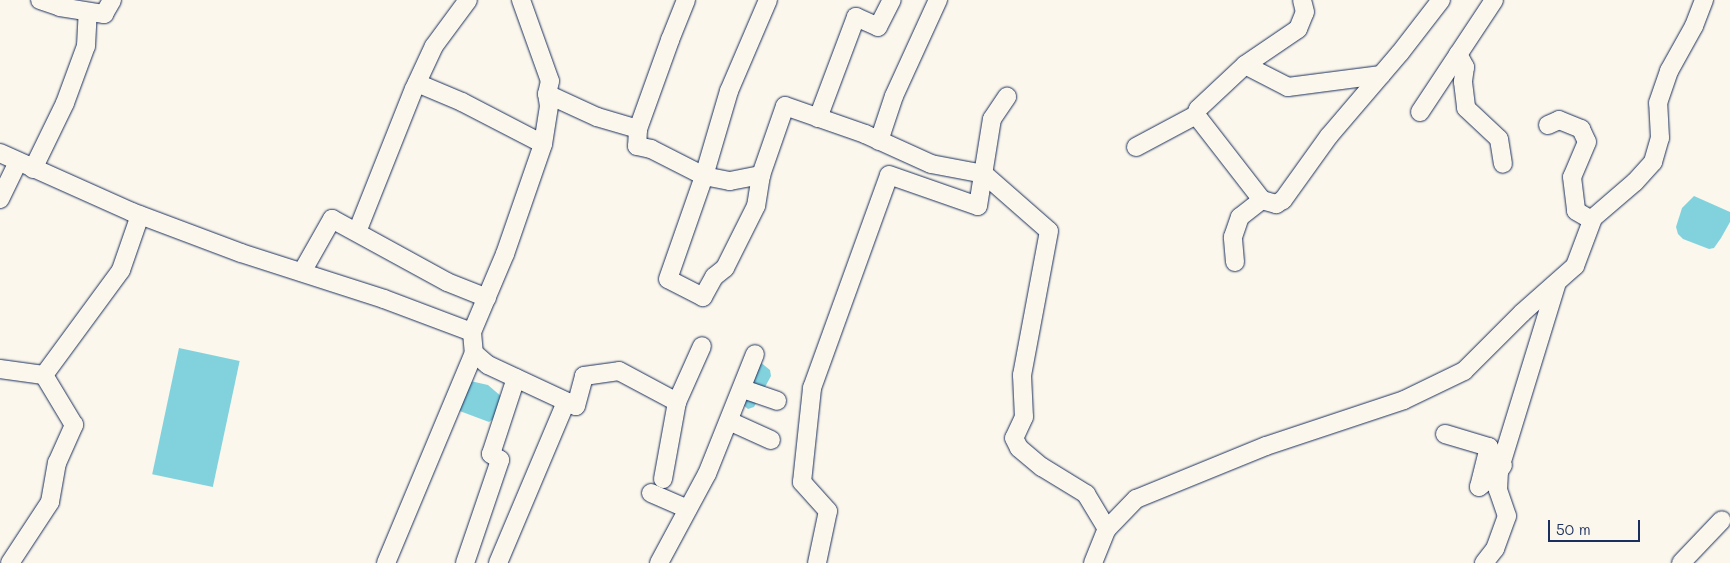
<!DOCTYPE html>
<html>
<head>
<meta charset="utf-8">
<style>
  body { margin:0 }
  #map { position:relative; width:1730px; height:563px; overflow:hidden; background:#fbf7ec; font-family:Mali,sans-serif }
  div>[style] { position:absolute }
  [style*='--x'] { left:calc(var(--x)*1px); top:calc(var(--y)*1px); width:calc(var(--w)*1px); rotate:calc(var(--a)*1deg) }
  .water>* { inset:0; background:#82d2de; transform-origin:0 0 }
  .roads { filter:drop-shadow(0 0 1px #1b2f5e) drop-shadow(0 0 1px #1b2f5e) }
  .minor>* { height:18px; margin:-9px; padding:0 9px; transform-origin:9px; border-radius:9px; background:#fbf7ec }
  span { translate:-50% -50%; white-space:nowrap; text-align:center; line-height:1.15; -webkit-text-stroke:4px #fbf7ec; paint-order:stroke }
  .scale { position:absolute; left:1548px; top:520px; width:92px; height:22px; box-sizing:border-box; border:2px solid #1b2f5e; border-top:0; padding-left:6px; font-size:15px; line-height:18px; white-space:nowrap; color:#1b2f5e; -webkit-text-stroke:4px #fbf7ec; paint-order:stroke }
</style>
</head>
<body>
<div id="map">
  <div class="water">
    <div style="clip-path:polygon(1694px 196px,1730px 212px,1730px 222px,1721px 238px,1714px 248px,1709px 249px,1683px 239px,1678px 234px,1676px 227px,1682px 208px)"></div>
    <div style="left:179px;top:348px;width:62px;height:129px;rotate:12deg"></div>
    <div style="clip-path:polygon(760px 362px,770px 370px,771px 376px,754px 407px,748px 409px,743px 405px,753px 387px,754px 377px)"></div>
    <div style="clip-path:polygon(457px 378px,488px 385px,509px 403px,500px 414px,489px 422px,449px 407px)"></div>
  </div>
  <div class="roads">
    <div class="minor">
      <div style="--x:40;--y:0;--w:21;--a:19"></div>
      <div style="--x:60;--y:7;--w:45;--a:9"></div>
      <div style="--x:104;--y:14;--w:16;--a:-60"></div>
      <div style="--x:521;--y:0;--w:86;--a:70.3"></div>
      <div style="--x:550;--y:81;--w:13;--a:103"></div>
      <div style="--x:1458;--y:54;--w:15;--a:62"></div>
      <div style="--x:1465;--y:67;--w:15;--a:98"></div>
      <div style="--x:1463;--y:82;--w:26;--a:83"></div>
      <div style="--x:1466;--y:108;--w:45;--a:43.2"></div>
      <div style="--x:1499;--y:139;--w:25;--a:81"></div>
      <div style="--x:1245;--y:65;--w:48;--a:27.1"></div>
      <div style="--x:1288;--y:87;--w:94;--a:-7.4"></div>
      <div style="--x:417;--y:83;--w:49;--a:22.9"></div>
      <div style="--x:462;--y:102;--w:91;--a:27.4"></div>
      <div style="--x:1420;--y:112;--w:134;--a:-56.5"></div>
      <div style="--x:1196;--y:115;--w:108;--a:52.2"></div>
      <div style="--x:818;--y:118;--w:108;--a:-69.4"></div>
      <div style="--x:856;--y:17;--w:24;--a:24"></div>
      <div style="--x:878;--y:27;--w:30;--a:-63"></div>
      <div style="--x:1548;--y:125;--w:12;--a:-24"></div>
      <div style="--x:1559;--y:120;--w:24;--a:22"></div>
      <div style="--x:1581;--y:129;--w:14;--a:65"></div>
      <div style="--x:1587;--y:142;--w:38;--a:113"></div>
      <div style="--x:1572;--y:177;--w:34;--a:83"></div>
      <div style="--x:1576;--y:211;--w:14;--a:30"></div>
      <div style="--x:1588;--y:218;--w:5;--a:0"></div>
      <div style="--x:1593;--y:218;--w:55;--a:-40.6"></div>
      <div style="--x:1635;--y:182;--w:27;--a:-48"></div>
      <div style="--x:1653;--y:162;--w:25;--a:-74"></div>
      <div style="--x:1660;--y:138;--w:35;--a:-93"></div>
      <div style="--x:1658;--y:103;--w:34;--a:-71"></div>
      <div style="--x:1669;--y:71;--w:51;--a:-60.9"></div>
      <div style="--x:1694;--y:26;--w:28;--a:-69"></div>
      <div style="--x:638;--y:129;--w:95;--a:-70.2"></div>
      <div style="--x:670;--y:40;--w:43;--a:-68.2"></div>
      <div style="--x:879;--y:141;--w:47;--a:-71.6"></div>
      <div style="--x:894;--y:96;--w:106;--a:-65.4"></div>
      <div style="--x:1136;--y:147;--w:68;--a:-28.1"></div>
      <div style="--x:1196;--y:115;--w:6;--a:-72"></div>
      <div style="--x:1198;--y:109;--w:64;--a:-43.1"></div>
      <div style="--x:1245;--y:65;--w:64;--a:-34.2"></div>
      <div style="--x:1298;--y:29;--w:18;--a:-68"></div>
      <div style="--x:1305;--y:12;--w:12;--a:-104"></div>
      <div style="--x:0;--y:153;--w:145;--a:24.1"></div>
      <div style="--x:132;--y:212;--w:116;--a:20.6"></div>
      <div style="--x:241;--y:253;--w:150;--a:17.8"></div>
      <div style="--x:384;--y:299;--w:94;--a:20.6"></div>
      <div style="--x:472;--y:332;--w:85;--a:-67.1"></div>
      <div style="--x:505;--y:254;--w:116;--a:-70.9"></div>
      <div style="--x:543;--y:144;--w:38;--a:-81"></div>
      <div style="--x:549;--y:106;--w:12;--a:-99"></div>
      <div style="--x:547;--y:94;--w:55;--a:24.7"></div>
      <div style="--x:597;--y:117;--w:43;--a:16.3"></div>
      <div style="--x:638;--y:129;--w:17;--a:93"></div>
      <div style="--x:637;--y:146;--w:14;--a:12"></div>
      <div style="--x:651;--y:149;--w:59;--a:27"></div>
      <div style="--x:704;--y:176;--w:89;--a:-73.6"></div>
      <div style="--x:729;--y:91;--w:99;--a:-66.8"></div>
      <div style="--x:33;--y:169;--w:73;--a:-64.1"></div>
      <div style="--x:65;--y:103;--w:61;--a:-69.8"></div>
      <div style="--x:86;--y:46;--w:34;--a:-87"></div>
      <div style="--x:761;--y:175;--w:31;--a:99"></div>
      <div style="--x:756;--y:206;--w:69;--a:116.6"></div>
      <div style="--x:725;--y:268;--w:14;--a:141"></div>
      <div style="--x:714;--y:277;--w:23;--a:119"></div>
      <div style="--x:703;--y:297;--w:39;--a:-153"></div>
      <div style="--x:668;--y:279;--w:109;--a:-70.7"></div>
      <div style="--x:704;--y:176;--w:26;--a:11"></div>
      <div style="--x:730;--y:181;--w:32;--a:-11"></div>
      <div style="--x:761;--y:175;--w:73;--a:-70.8"></div>
      <div style="--x:785;--y:106;--w:85;--a:19.3"></div>
      <div style="--x:865;--y:134;--w:72;--a:24.4"></div>
      <div style="--x:931;--y:164;--w:54;--a:10.7"></div>
      <div style="--x:984;--y:174;--w:86;--a:41.2"></div>
      <div style="--x:1049;--y:231;--w:147;--a:100.6"></div>
      <div style="--x:1022;--y:375;--w:42;--a:87.3"></div>
      <div style="--x:1024;--y:417;--w:23;--a:115"></div>
      <div style="--x:1014;--y:438;--w:11;--a:63"></div>
      <div style="--x:1019;--y:448;--w:30;--a:40"></div>
      <div style="--x:1042;--y:467;--w:52;--a:31.5"></div>
      <div style="--x:1086;--y:494;--w:41;--a:59"></div>
      <div style="--x:0;--y:199;--w:41;--a:-64.1"></div>
      <div style="--x:357;--y:232;--w:154;--a:-68.3"></div>
      <div style="--x:414;--y:89;--w:47;--a:-65.1"></div>
      <div style="--x:434;--y:46;--w:57;--a:-53.5"></div>
      <div style="--x:1235;--y:262;--w:25;--a:-95"></div>
      <div style="--x:1233;--y:237;--w:21;--a:-71"></div>
      <div style="--x:1240;--y:217;--w:28;--a:-38"></div>
      <div style="--x:1262;--y:200;--w:15;--a:16"></div>
      <div style="--x:1276;--y:204;--w:8;--a:-30"></div>
      <div style="--x:1283;--y:200;--w:79;--a:-54.3"></div>
      <div style="--x:1329;--y:136;--w:109;--a:-49.5"></div>
      <div style="--x:1400;--y:53;--w:67;--a:-52.3"></div>
      <div style="--x:302;--y:272;--w:61;--a:-60.5"></div>
      <div style="--x:332;--y:219;--w:131;--a:28.7"></div>
      <div style="--x:447;--y:282;--w:43;--a:21.8"></div>
      <div style="--x:472;--y:332;--w:21;--a:85"></div>
      <div style="--x:474;--y:353;--w:18;--a:41"></div>
      <div style="--x:488;--y:365;--w:97;--a:25"></div>
      <div style="--x:576;--y:406;--w:31;--a:-75"></div>
      <div style="--x:584;--y:376;--w:35;--a:-8"></div>
      <div style="--x:619;--y:371;--w:66;--a:28.1"></div>
      <div style="--x:0;--y:369;--w:44;--a:7.8"></div>
      <div style="--x:44;--y:375;--w:130;--a:-53.7"></div>
      <div style="--x:121;--y:270;--w:58;--a:-70.9"></div>
      <div style="--x:743;--y:389;--w:36;--a:19"></div>
      <div style="--x:729;--y:421;--w:46;--a:24.3"></div>
      <div style="--x:1445;--y:434;--w:46;--a:16.5"></div>
      <div style="--x:1489;--y:447;--w:41;--a:104"></div>
      <div style="--x:1479;--y:487;--w:26;--a:-39"></div>
      <div style="--x:1499;--y:471;--w:197;--a:-72.9"></div>
      <div style="--x:663;--y:479;--w:78;--a:-79.7"></div>
      <div style="--x:677;--y:402;--w:61;--a:-65.9"></div>
      <div style="--x:651;--y:493;--w:40;--a:23.4"></div>
      <div style="--x:10;--y:563;--w:73;--a:-56.7"></div>
      <div style="--x:50;--y:502;--w:40;--a:-80"></div>
      <div style="--x:57;--y:463;--w:42;--a:-65.9"></div>
      <div style="--x:74;--y:425;--w:58;--a:-121"></div>
      <div style="--x:386;--y:563;--w:228;--a:-67.3"></div>
      <div style="--x:465;--y:563;--w:109;--a:-71.2"></div>
      <div style="--x:500;--y:460;--w:11;--a:-146"></div>
      <div style="--x:491;--y:454;--w:80;--a:-71.8"></div>
      <div style="--x:498;--y:563;--w:175;--a:-67.1"></div>
      <div style="--x:659;--y:563;--w:101;--a:-61.7"></div>
      <div style="--x:707;--y:474;--w:129;--a:-68.2"></div>
      <div style="--x:817;--y:563;--w:53;--a:-78.1"></div>
      <div style="--x:828;--y:511;--w:39;--a:-132"></div>
      <div style="--x:802;--y:482;--w:95;--a:-83.9"></div>
      <div style="--x:812;--y:388;--w:226;--a:-70.1"></div>
      <div style="--x:889;--y:175;--w:94;--a:19.2"></div>
      <div style="--x:978;--y:206;--w:88;--a:-80.9"></div>
      <div style="--x:992;--y:119;--w:27;--a:-56"></div>
      <div style="--x:1093;--y:563;--w:37;--a:-68"></div>
      <div style="--x:1107;--y:529;--w:42;--a:-46"></div>
      <div style="--x:1136;--y:499;--w:140;--a:-22.2"></div>
      <div style="--x:1266;--y:446;--w:145;--a:-18.4"></div>
      <div style="--x:1404;--y:400;--w:67;--a:-25.8"></div>
      <div style="--x:1464;--y:371;--w:82;--a:-45"></div>
      <div style="--x:1522;--y:313;--w:71;--a:-41.6"></div>
      <div style="--x:1575;--y:266;--w:51;--a:-69.4"></div>
      <div style="--x:1484;--y:563;--w:18;--a:-52"></div>
      <div style="--x:1495;--y:549;--w:35;--a:-70"></div>
      <div style="--x:1507;--y:516;--w:28;--a:-109"></div>
      <div style="--x:1498;--y:490;--w:19;--a:-87"></div>
      <div style="--x:1499;--y:471;--w:7;--a:-56"></div>
      <div style="--x:1681;--y:563;--w:59;--a:-46.4"></div>
    </div>
  </div>
  <div class="scale">50 m</div>
</div>
</body>
</html>
